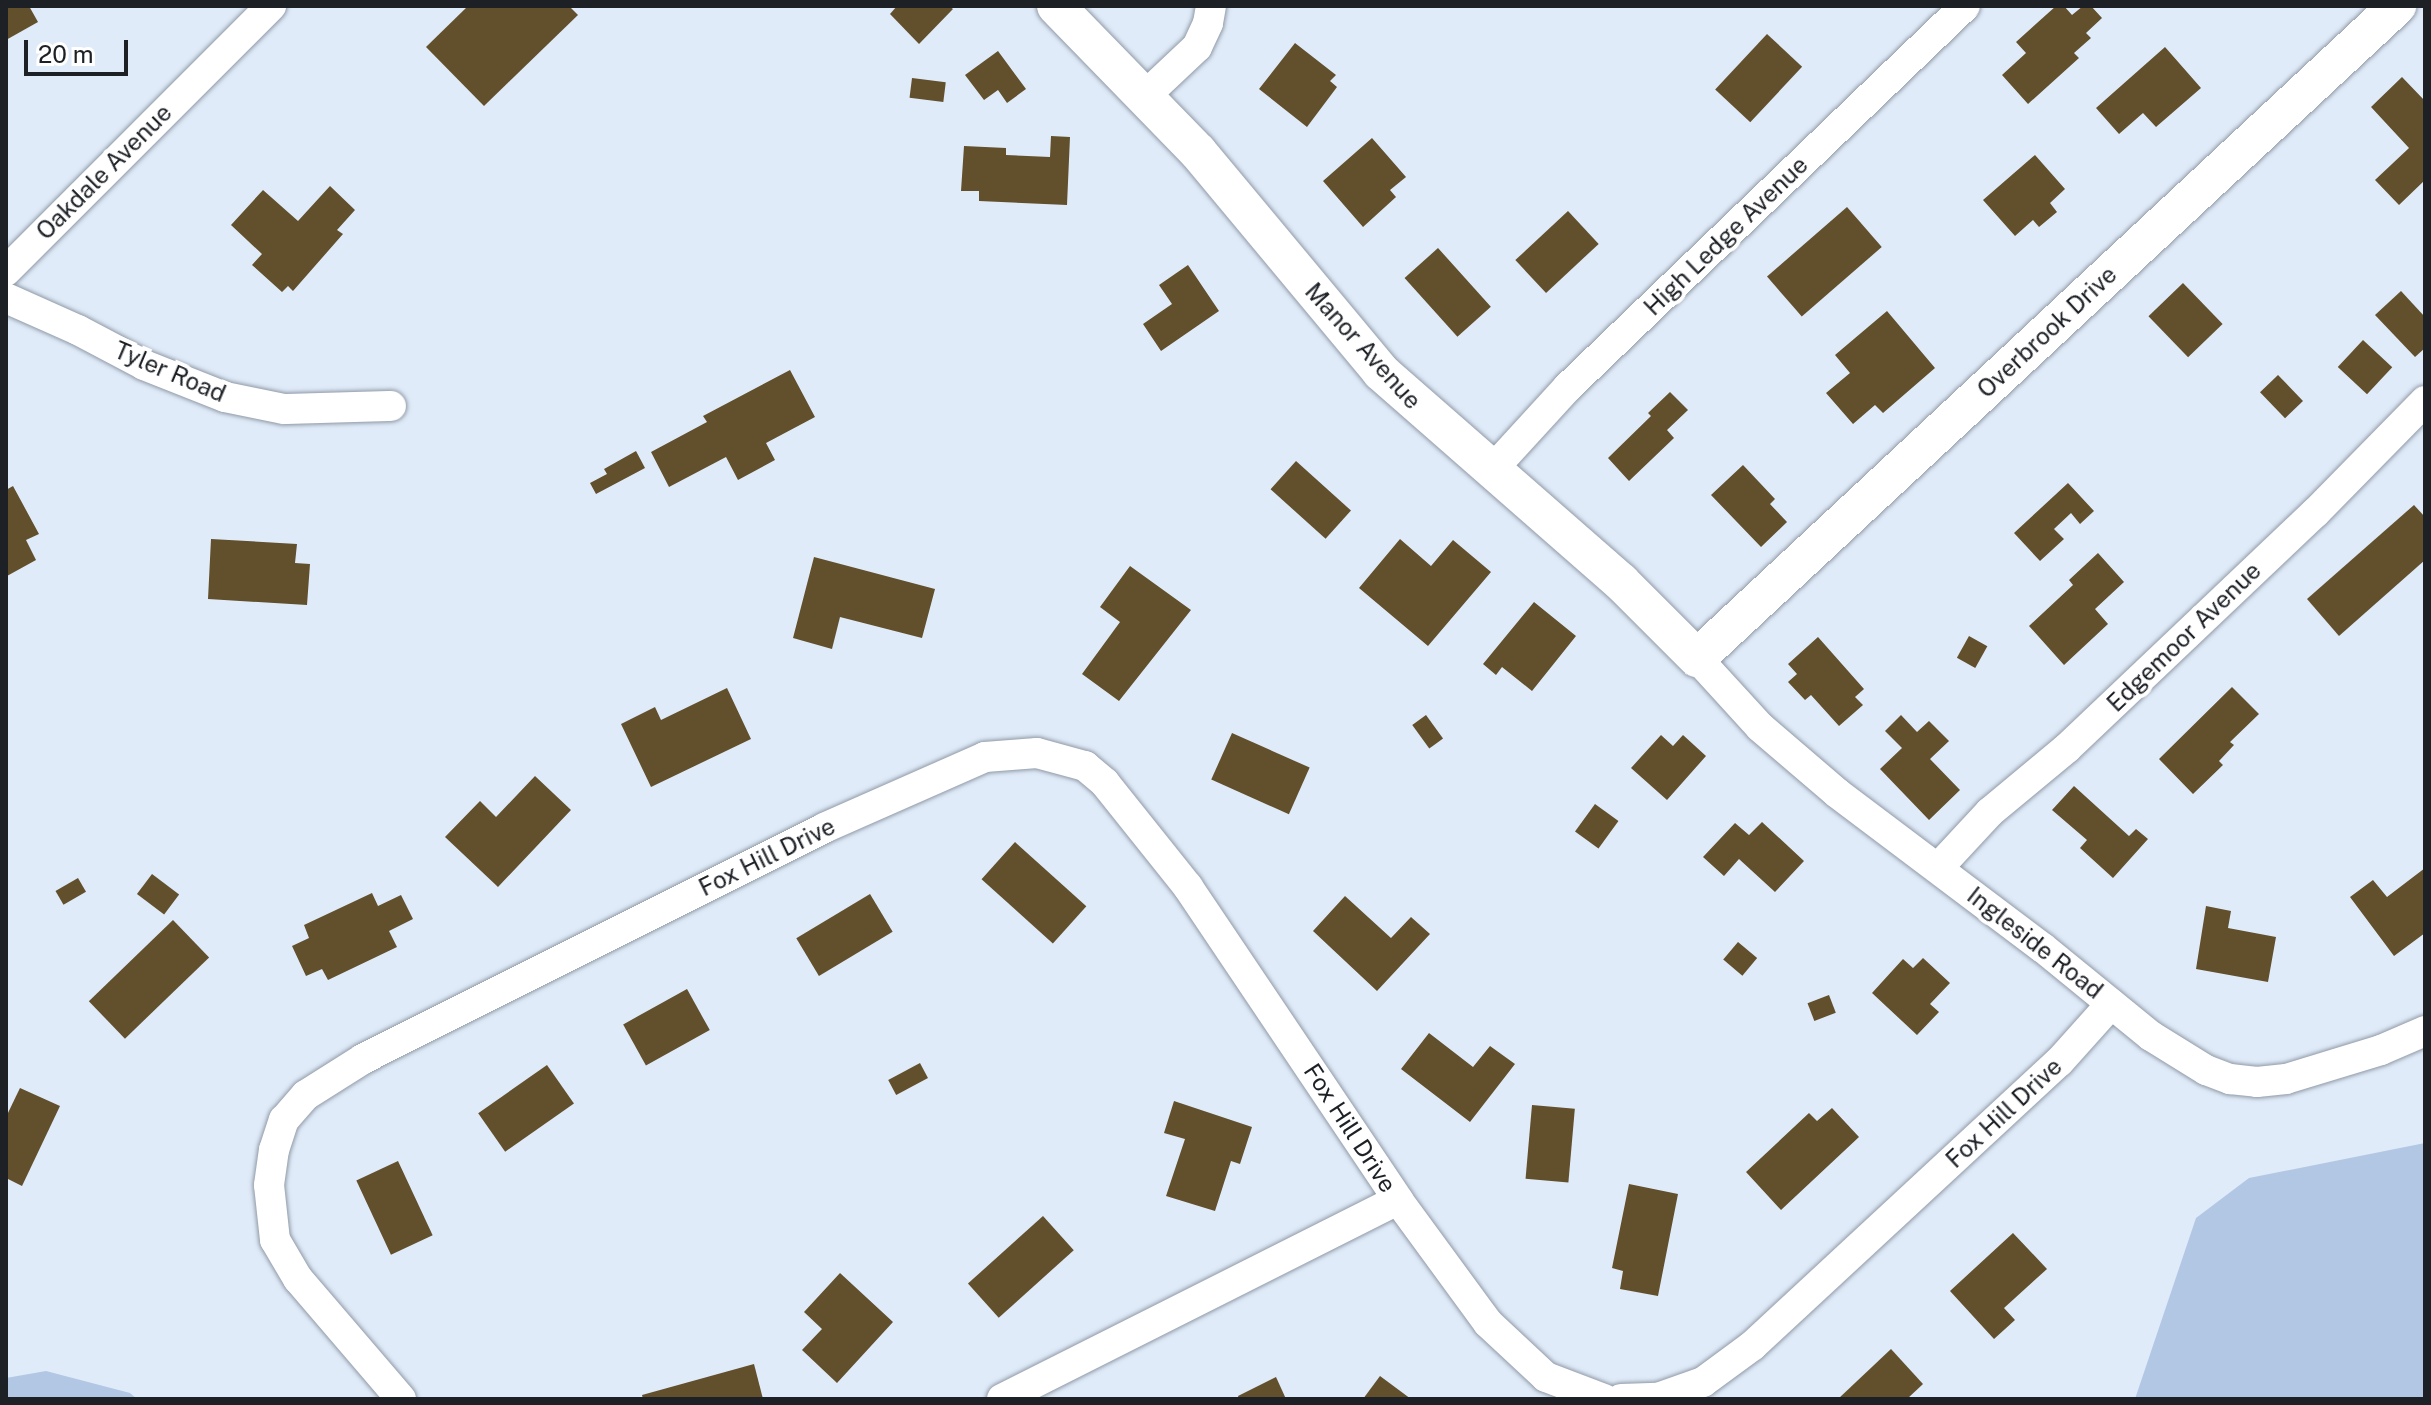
<!DOCTYPE html>
<html>
<head>
<meta charset="utf-8">
<style>
  body { margin:0 }
  #map { position:relative; width:2431px; height:1405px; overflow:hidden; background:#e0ebf9; font-family:"Public Sans",sans-serif }
  div>[style] { position:absolute }
  [style*='--x'] { left:calc(var(--x)*1px); top:calc(var(--y)*1px); width:calc(var(--w)*1px); rotate:calc(var(--a)*1deg) }
  .green>* { inset:0; background:#b1c7e3 }
  .building>* { inset:0; background:#624f2c; transform-origin:0 0 }
  .roads { filter:drop-shadow(0 0 2px #909aa7) drop-shadow(0 0 2px #909aa7) }
  .minor>* { height:30px; margin:-15px; padding:0 15px; transform-origin:15px; border-radius:15px; background:#fff }
  .tertiary>* { height:38px; margin:-19px; padding:0 19px; transform-origin:19px; border-radius:19px; background:#fff }
  span { translate:-50% -50%; white-space:nowrap; text-align:center; line-height:1.15; -webkit-text-stroke:8px #fff; paint-order:stroke }
  .street-label { font-size:24px; color:#1d2126 }
  .frame { position:absolute; inset:0; border:8px solid #1d2126; pointer-events:none }
  .scale { position:absolute; left:24px; top:40px; width:104px; height:36px; box-sizing:border-box; border:4px solid #1d2126; border-top:0; padding-left:10px; font-size:24px; line-height:28px; white-space:nowrap; color:#1d2126; -webkit-text-stroke:6px #fff; paint-order:stroke }
</style>
</head>
<body>
<div id="map">
  <div class="green">
    <div style="clip-path:polygon(2425px 1143px,2425px 1399px,2135px 1399px,2196px 1218px,2249px 1178px)"></div>
    <div style="clip-path:polygon(46px 1371px,130px 1393px,137px 1399px,6px 1399px,6px 1378px)"></div>
  </div>
  <div class="building">
    <div style="clip-path:polygon(6px 6px,29px 6px,38px 22px,6px 40px)"></div>
    <div style="clip-path:polygon(468px 6px,569px 6px,578px 15px,484px 106px,426px 47px)"></div>
    <div style="clip-path:polygon(897px 6px,949px 6px,953px 9px,919px 44px,890px 14px)"></div>
    <div style="clip-path:polygon(2056px 6px,2064px 6px,2072px 15px,2083px 6px,2091px 6px,2102px 18px,2086px 33px,2091px 38px,2074px 53px,2079px 58px,2028px 104px,2002px 75px,2026px 53px,2016px 42px)"></div>
    <div style="left:1767px;top:34px;width:48px;height:76px;rotate:43deg"></div>
    <div style="clip-path:polygon(1295px 43px,1336px 75px,1330px 81px,1337px 87px,1307px 127px,1259px 89px)"></div>
    <div style="clip-path:polygon(2165px 47px,2201px 88px,2156px 127px,2143px 113px,2119px 134px,2096px 108px)"></div>
    <div style="clip-path:polygon(998px 51px,1026px 89px,1007px 103px,998px 90px,984px 100px,965px 75px)"></div>
    <div style="clip-path:polygon(2402px 77px,2425px 101px,2425px 180px,2399px 205px,2375px 180px,2409px 148px,2371px 107px)"></div>
    <div style="left:912px;top:78px;width:34px;height:20px;rotate:7deg"></div>
    <div style="clip-path:polygon(1051px 136px,1070px 137px,1067px 205px,979px 201px,979px 191px,961px 191px,964px 146px,1006px 148px,1006px 155px,1050px 157px)"></div>
    <div style="clip-path:polygon(1372px 138px,1406px 177px,1390px 190px,1396px 197px,1363px 227px,1323px 181px)"></div>
    <div style="clip-path:polygon(2035px 155px,2065px 189px,2050px 203px,2057px 212px,2039px 227px,2033px 220px,2015px 236px,1983px 200px)"></div>
    <div style="clip-path:polygon(330px 186px,355px 210px,337px 230px,343px 234px,293px 291px,288px 286px,282px 292px,252px 265px,262px 254px,231px 225px,263px 190px,298px 221px)"></div>
    <div style="left:1847px;top:207px;width:53px;height:106px;rotate:49deg"></div>
    <div style="left:1568px;top:211px;width:45px;height:72px;rotate:47deg"></div>
    <div style="left:1438px;top:248px;width:79px;height:45px;rotate:48deg"></div>
    <div style="clip-path:polygon(1188px 265px,1219px 311px,1161px 351px,1143px 324px,1172px 304px,1159px 285px)"></div>
    <div style="left:2183px;top:283px;width:57px;height:48px;rotate:46deg"></div>
    <div style="clip-path:polygon(2401px 291px,2425px 317px,2425px 348px,2415px 357px,2375px 315px)"></div>
    <div style="clip-path:polygon(1887px 311px,1935px 368px,1883px 413px,1875px 405px,1853px 424px,1826px 393px,1850px 373px,1835px 355px)"></div>
    <div style="left:2363px;top:340px;width:40px;height:37px;rotate:43deg"></div>
    <div style="clip-path:polygon(790px 370px,815px 417px,766px 443px,775px 460px,738px 480px,726px 457px,669px 487px,651px 452px,707px 422px,703px 416px)"></div>
    <div style="left:2278px;top:375px;width:36px;height:25px;rotate:46deg"></div>
    <div style="clip-path:polygon(1670px 392px,1688px 410px,1667px 430px,1674px 438px,1629px 481px,1608px 458px,1651px 416px,1648px 413px)"></div>
    <div style="clip-path:polygon(636px 451px,645px 468px,596px 494px,590px 483px,607px 474px,604px 469px)"></div>
    <div style="left:1296px;top:461px;width:74px;height:38px;rotate:42deg"></div>
    <div style="clip-path:polygon(1743px 465px,1775px 499px,1770px 504px,1787px 522px,1761px 547px,1711px 495px)"></div>
    <div style="clip-path:polygon(2068px 483px,2094px 511px,2080px 524px,2071px 513px,2054px 529px,2064px 539px,2040px 561px,2014px 533px)"></div>
    <div style="clip-path:polygon(13px 486px,39px 534px,26px 540px,36px 560px,7px 576px,6px 490px)"></div>
    <div style="clip-path:polygon(2414px 505px,2425px 517px,2425px 560px,2339px 636px,2307px 599px)"></div>
    <div style="clip-path:polygon(211px 539px,297px 544px,295px 563px,310px 564px,307px 605px,208px 599px)"></div>
    <div style="clip-path:polygon(1400px 539px,1431px 566px,1453px 540px,1491px 572px,1428px 646px,1359px 588px)"></div>
    <div style="clip-path:polygon(2098px 553px,2124px 582px,2095px 609px,2108px 624px,2064px 665px,2029px 626px,2073px 585px,2069px 580px)"></div>
    <div style="clip-path:polygon(814px 557px,935px 589px,922px 638px,840px 617px,832px 649px,793px 638px)"></div>
    <div style="clip-path:polygon(1130px 566px,1191px 610px,1119px 701px,1082px 674px,1120px 622px,1100px 607px)"></div>
    <div style="clip-path:polygon(1534px 602px,1576px 636px,1532px 691px,1502px 667px,1496px 675px,1483px 664px)"></div>
    <div style="left:1969px;top:636px;width:21px;height:25px;rotate:29deg"></div>
    <div style="clip-path:polygon(1818px 637px,1864px 689px,1855px 697px,1863px 705px,1839px 726px,1811px 695px,1805px 700px,1788px 682px,1797px 674px,1788px 664px)"></div>
    <div style="clip-path:polygon(2232px 687px,2259px 714px,2230px 742px,2234px 745px,2219px 761px,2223px 765px,2193px 794px,2159px 759px)"></div>
    <div style="clip-path:polygon(727px 688px,751px 739px,651px 787px,621px 724px,655px 707px,661px 720px)"></div>
    <div style="left:1426px;top:715px;width:29px;height:17px;rotate:54deg"></div>
    <div style="clip-path:polygon(1901px 715px,1917px 732px,1929px 721px,1949px 741px,1930px 759px,1960px 790px,1929px 820px,1880px 769px,1902px 748px,1885px 731px)"></div>
    <div style="left:1232px;top:733px;width:85px;height:51px;rotate:24deg"></div>
    <div style="clip-path:polygon(1661px 735px,1673px 746px,1683px 735px,1706px 756px,1667px 800px,1631px 768px)"></div>
    <div style="clip-path:polygon(535px 776px,571px 810px,498px 887px,445px 837px,480px 801px,496px 817px)"></div>
    <div style="clip-path:polygon(2074px 786px,2129px 836px,2136px 829px,2148px 839px,2113px 878px,2080px 848px,2087px 840px,2052px 810px)"></div>
    <div style="left:1595px;top:804px;width:29px;height:34px;rotate:36deg"></div>
    <div style="clip-path:polygon(1762px 822px,1804px 861px,1775px 892px,1739px 859px,1724px 876px,1703px 857px,1735px 823px,1749px 835px)"></div>
    <div style="left:1015px;top:842px;width:96px;height:50px;rotate:42deg"></div>
    <div style="clip-path:polygon(2425px 868px,2425px 933px,2394px 956px,2350px 897px,2373px 880px,2387px 897px)"></div>
    <div style="left:152px;top:874px;width:34px;height:25px;rotate:37deg"></div>
    <div style="left:78px;top:878px;width:16px;height:26px;rotate:60deg"></div>
    <div style="clip-path:polygon(372px 893px,378px 906px,401px 895px,413px 919px,389px 931px,397px 947px,328px 980px,322px 969px,306px 976px,292px 946px,309px 938px,304px 925px)"></div>
    <div style="left:870px;top:894px;width:44px;height:86px;rotate:59deg"></div>
    <div style="clip-path:polygon(1345px 896px,1391px 938px,1411px 917px,1430px 934px,1377px 991px,1313px 931px)"></div>
    <div style="clip-path:polygon(2206px 906px,2231px 911px,2228px 928px,2276px 937px,2268px 982px,2196px 969px)"></div>
    <div style="left:173px;top:920px;width:52px;height:117px;rotate:46deg"></div>
    <div style="left:1738px;top:942px;width:25px;height:23px;rotate:40deg"></div>
    <div style="clip-path:polygon(1923px 958px,1950px 983px,1930px 1004px,1939px 1012px,1917px 1035px,1872px 993px,1903px 959px,1913px 968px)"></div>
    <div style="left:687px;top:989px;width:47px;height:73px;rotate:61deg"></div>
    <div style="left:1829px;top:995px;width:19px;height:23px;rotate:69deg"></div>
    <div style="clip-path:polygon(1429px 1033px,1473px 1067px,1490px 1046px,1515px 1064px,1470px 1122px,1401px 1069px)"></div>
    <div style="left:920px;top:1063px;width:17px;height:36px;rotate:62deg"></div>
    <div style="left:547px;top:1065px;width:47px;height:84px;rotate:55deg"></div>
    <div style="clip-path:polygon(20px 1088px,60px 1106px,22px 1186px,6px 1178px,6px 1117px)"></div>
    <div style="clip-path:polygon(1174px 1101px,1252px 1127px,1240px 1164px,1231px 1161px,1215px 1211px,1166px 1196px,1185px 1139px,1164px 1133px)"></div>
    <div style="left:1532px;top:1105px;width:43px;height:74px;rotate:5deg"></div>
    <div style="clip-path:polygon(1832px 1108px,1859px 1137px,1781px 1210px,1746px 1172px,1809px 1113px,1817px 1121px)"></div>
    <div style="left:398px;top:1161px;width:82px;height:46px;rotate:65deg"></div>
    <div style="clip-path:polygon(1629px 1184px,1678px 1194px,1658px 1296px,1620px 1289px,1623px 1271px,1612px 1268px)"></div>
    <div style="left:1043px;top:1216px;width:46px;height:101px;rotate:48deg"></div>
    <div style="clip-path:polygon(2013px 1233px,2047px 1269px,2004px 1308px,2015px 1320px,1994px 1339px,1950px 1291px)"></div>
    <div style="clip-path:polygon(840px 1273px,893px 1322px,837px 1383px,802px 1350px,822px 1329px,804px 1312px)"></div>
    <div style="clip-path:polygon(1891px 1349px,1923px 1384px,1907px 1399px,1838px 1399px)"></div>
    <div style="clip-path:polygon(754px 1364px,763px 1399px,643px 1399px,642px 1395px)"></div>
    <div style="clip-path:polygon(1380px 1376px,1411px 1399px,1363px 1399px)"></div>
    <div style="clip-path:polygon(1276px 1377px,1286px 1399px,1239px 1399px,1238px 1396px)"></div>
  </div>
  <div class="roads">
    <div class="minor">
      <div style="--x:1146;--y:95;--w:70;--a:-43.3"></div>
      <div style="--x:1197;--y:47;--w:26;--a:-65"></div>
      <div style="--x:1208;--y:23;--w:17;--a:-80"></div>
      <div style="--x:6;--y:271;--w:375;--a:-45"></div>
      <div style="--x:6;--y:298;--w:79;--a:24"></div>
      <div style="--x:78;--y:330;--w:75;--a:27.9"></div>
      <div style="--x:144;--y:365;--w:87;--a:21.6"></div>
      <div style="--x:225;--y:397;--w:60;--a:11.5"></div>
      <div style="--x:284;--y:409;--w:107;--a:-1.6"></div>
      <div style="--x:1491;--y:471;--w:114;--a:-47.5"></div>
      <div style="--x:1568;--y:387;--w:550;--a:-43.82"></div>
      <div style="--x:1697;--y:658;--w:93;--a:47.6"></div>
      <div style="--x:1760;--y:727;--w:101;--a:40.6"></div>
      <div style="--x:1837;--y:793;--w:258;--a:37"></div>
      <div style="--x:2043;--y:948;--w:139;--a:39.2"></div>
      <div style="--x:2151;--y:1036;--w:65;--a:31.7"></div>
      <div style="--x:2206;--y:1070;--w:26;--a:21"></div>
      <div style="--x:2230;--y:1079;--w:27;--a:6"></div>
      <div style="--x:2257;--y:1082;--w:29;--a:-6"></div>
      <div style="--x:2286;--y:1079;--w:99;--a:-17"></div>
      <div style="--x:2381;--y:1050;--w:48;--a:-23.4"></div>
      <div style="--x:1938;--y:868;--w:76;--a:-47.1"></div>
      <div style="--x:1990;--y:812;--w:100;--a:-39.7"></div>
      <div style="--x:2067;--y:748;--w:342;--a:-43.5"></div>
      <div style="--x:2315;--y:513;--w:157;--a:-45.5"></div>
      <div style="--x:401;--y:1399;--w:158;--a:-130.6"></div>
      <div style="--x:298;--y:1279;--w:45;--a:-120.5"></div>
      <div style="--x:275;--y:1240;--w:55;--a:-96.2"></div>
      <div style="--x:269;--y:1185;--w:35;--a:-82"></div>
      <div style="--x:274;--y:1150;--w:32;--a:-72"></div>
      <div style="--x:284;--y:1120;--w:33;--a:-49"></div>
      <div style="--x:306;--y:1095;--w:67;--a:-32.3"></div>
      <div style="--x:363;--y:1059;--w:516;--a:-26.61"></div>
      <div style="--x:824;--y:828;--w:176;--a:-23.8"></div>
      <div style="--x:985;--y:757;--w:52;--a:-4.4"></div>
      <div style="--x:1037;--y:753;--w:50;--a:15.2"></div>
      <div style="--x:1085;--y:766;--w:26;--a:40"></div>
      <div style="--x:1105;--y:783;--w:133;--a:51.4"></div>
      <div style="--x:1188;--y:887;--w:377;--a:56.1"></div>
      <div style="--x:1398;--y:1200;--w:152;--a:53.8"></div>
      <div style="--x:1488;--y:1323;--w:79;--a:43"></div>
      <div style="--x:1546;--y:1377;--w:62;--a:20.8"></div>
      <div style="--x:1002;--y:1399;--w:443;--a:-26.7"></div>
      <div style="--x:1621;--y:1399;--w:37;--a:-2"></div>
      <div style="--x:1658;--y:1398;--w:48;--a:-19.6"></div>
      <div style="--x:1703;--y:1382;--w:61;--a:-36.3"></div>
      <div style="--x:1752;--y:1346;--w:418;--a:-42.8"></div>
      <div style="--x:2059;--y:1062;--w:78;--a:-48.1"></div>
    </div>
    <div class="tertiary">
      <div style="--x:1056;--y:6;--w:204;--a:45.8"></div>
      <div style="--x:1198;--y:152;--w:286;--a:50.2"></div>
      <div style="--x:1381;--y:372;--w:319;--a:41.2"></div>
      <div style="--x:1621;--y:582;--w:107;--a:45"></div>
      <div style="--x:1697;--y:658;--w:957;--a:-42.97"></div>
    </div>
  </div>
  <div class="street-label">
    <span style="left:104px;top:172px;rotate:-45deg">Oakdale Avenue</span>
    <span style="left:1726px;top:236px;rotate:-44deg">High Ledge Avenue</span>
    <span style="left:2047px;top:332px;rotate:-43deg">Overbrook Drive</span>
    <span style="left:1363px;top:346px;rotate:48deg">Manor Avenue</span>
    <span style="left:170px;top:372px;rotate:23deg">Tyler Road</span>
    <span style="left:2184px;top:637px;rotate:-44deg">Edgemoor Avenue</span>
    <span style="left:767px;top:857px;rotate:-26deg">Fox Hill Drive</span>
    <span style="left:2035px;top:943px;rotate:38deg">Ingleside Road</span>
    <span style="left:2004px;top:1113px;rotate:-43deg">Fox Hill Drive</span>
    <span style="left:1350px;top:1128px;rotate:57deg">Fox Hill Drive</span>
  </div>
  <div class="frame"></div>
  <div class="scale">20 m</div>
</div>
</body>
</html>
